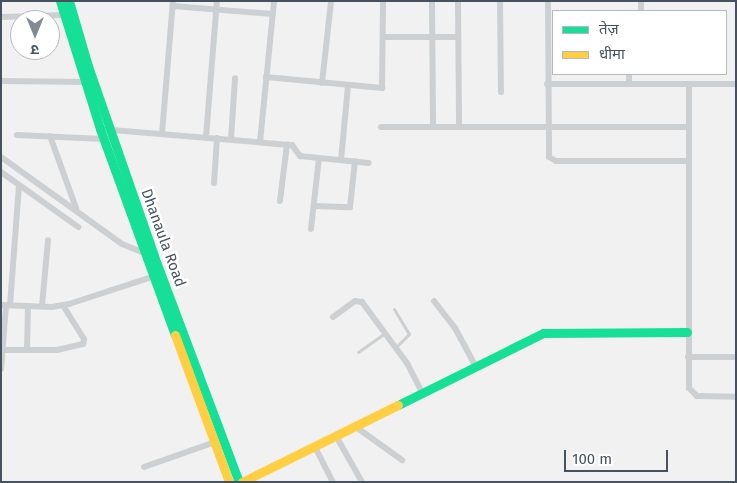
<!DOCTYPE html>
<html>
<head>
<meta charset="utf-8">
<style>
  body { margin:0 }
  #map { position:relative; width:737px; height:483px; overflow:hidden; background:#f2f1f1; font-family:"Fira Sans","Noto Sans Devanagari",sans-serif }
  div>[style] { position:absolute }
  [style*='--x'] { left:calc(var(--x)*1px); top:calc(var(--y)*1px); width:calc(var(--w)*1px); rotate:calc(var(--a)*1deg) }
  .lane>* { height:3px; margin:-1.5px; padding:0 1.5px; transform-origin:1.5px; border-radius:1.5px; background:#cdd0d2 }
  .street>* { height:6px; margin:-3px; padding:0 3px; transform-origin:3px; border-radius:3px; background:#cdd0d2 }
  .fast>* { height:9px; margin:-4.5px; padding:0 4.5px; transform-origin:4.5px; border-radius:4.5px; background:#16e098 }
  .slow>* { height:9px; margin:-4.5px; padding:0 4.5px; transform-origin:4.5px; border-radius:4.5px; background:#ffcf43 }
  span { translate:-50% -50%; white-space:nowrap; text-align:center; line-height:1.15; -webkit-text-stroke:5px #fff; paint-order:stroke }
  .street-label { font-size:15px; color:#465260 }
  .frame { position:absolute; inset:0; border:2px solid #465260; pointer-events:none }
  .legend { position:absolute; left:552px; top:10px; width:175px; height:65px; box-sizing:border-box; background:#fff; border:1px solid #b5babf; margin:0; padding:6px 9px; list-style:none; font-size:15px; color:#465260 }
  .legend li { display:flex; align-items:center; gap:10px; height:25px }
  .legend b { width:25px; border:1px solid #b5babf }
  .north { position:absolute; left:10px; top:10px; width:50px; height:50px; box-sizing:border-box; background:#fff; border:1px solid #b5babf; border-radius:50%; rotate:180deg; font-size:14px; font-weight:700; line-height:20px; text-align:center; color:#465260 }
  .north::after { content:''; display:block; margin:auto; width:18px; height:22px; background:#828a93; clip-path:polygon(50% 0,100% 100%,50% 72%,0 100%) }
  .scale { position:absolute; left:564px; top:450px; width:104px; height:22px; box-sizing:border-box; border:2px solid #465260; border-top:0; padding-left:6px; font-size:15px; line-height:18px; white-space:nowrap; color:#465260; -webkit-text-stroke:4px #fff; paint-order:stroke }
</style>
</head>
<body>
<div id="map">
  <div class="lane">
    <div style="--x:394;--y:309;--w:29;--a:59"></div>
    <div style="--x:409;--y:334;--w:18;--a:135"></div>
    <div style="--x:358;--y:352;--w:33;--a:-35"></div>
  </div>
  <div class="street">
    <div style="--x:458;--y:1;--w:125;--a:89.5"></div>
    <div style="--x:500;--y:1;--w:91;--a:89.4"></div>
    <div style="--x:548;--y:1;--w:156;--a:89.6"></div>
    <div style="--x:549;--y:157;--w:8;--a:30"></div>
    <div style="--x:556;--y:161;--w:133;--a:0"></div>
    <div style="--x:641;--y:1;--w:10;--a:90"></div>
    <div style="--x:432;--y:2;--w:125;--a:89.5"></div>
    <div style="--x:173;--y:6;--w:100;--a:4.6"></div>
    <div style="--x:1;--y:17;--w:63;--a:-1.8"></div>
    <div style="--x:383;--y:37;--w:75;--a:0"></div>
    <div style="--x:629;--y:74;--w:10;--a:90"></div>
    <div style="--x:266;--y:77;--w:117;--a:5.4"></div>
    <div style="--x:382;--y:88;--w:87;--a:-89.3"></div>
    <div style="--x:1;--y:81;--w:88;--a:0.7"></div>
    <div style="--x:322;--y:83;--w:82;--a:-83.7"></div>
    <div style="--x:547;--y:84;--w:189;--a:0"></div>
    <div style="--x:689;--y:84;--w:304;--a:90"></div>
    <div style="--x:689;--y:388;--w:11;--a:45"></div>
    <div style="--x:697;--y:396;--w:39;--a:1"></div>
    <div style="--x:381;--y:127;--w:308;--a:0"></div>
    <div style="--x:100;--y:129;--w:193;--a:4.8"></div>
    <div style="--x:292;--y:145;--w:14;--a:54"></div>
    <div style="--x:300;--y:156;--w:69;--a:5.8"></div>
    <div style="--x:162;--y:134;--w:133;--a:-85.3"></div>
    <div style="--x:17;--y:135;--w:86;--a:2.7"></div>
    <div style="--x:50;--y:136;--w:77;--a:70.1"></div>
    <div style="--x:206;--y:137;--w:136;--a:-85.4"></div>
    <div style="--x:231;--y:139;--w:61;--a:-86.2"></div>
    <div style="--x:260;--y:142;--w:142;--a:-84.3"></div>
    <div style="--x:1;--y:157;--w:149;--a:35.7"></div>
    <div style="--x:122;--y:244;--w:24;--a:22"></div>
    <div style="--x:341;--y:160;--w:74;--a:-84.6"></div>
    <div style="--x:1;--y:172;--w:95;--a:35.5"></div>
    <div style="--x:214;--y:183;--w:45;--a:-86.2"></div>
    <div style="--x:280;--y:201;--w:57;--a:-83"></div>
    <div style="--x:314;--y:206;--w:36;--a:2"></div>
    <div style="--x:350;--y:207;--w:46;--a:-83.8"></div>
    <div style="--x:311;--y:229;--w:71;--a:-83.6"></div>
    <div style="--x:434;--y:301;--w:34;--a:52"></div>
    <div style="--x:455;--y:328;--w:44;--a:61.7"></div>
    <div style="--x:1;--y:305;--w:51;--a:2.2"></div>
    <div style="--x:52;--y:307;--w:17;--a:-10"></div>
    <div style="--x:69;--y:304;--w:94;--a:-18"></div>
    <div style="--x:10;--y:305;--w:120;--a:-85.7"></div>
    <div style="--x:42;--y:306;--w:66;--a:-84.8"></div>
    <div style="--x:333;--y:317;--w:27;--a:-36"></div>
    <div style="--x:355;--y:301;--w:7;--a:8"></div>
    <div style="--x:362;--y:302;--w:76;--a:53.6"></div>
    <div style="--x:407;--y:363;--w:35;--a:63"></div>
    <div style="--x:3;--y:350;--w:54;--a:0"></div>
    <div style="--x:57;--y:350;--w:27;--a:-13"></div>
    <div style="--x:83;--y:344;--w:5;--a:-79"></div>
    <div style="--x:84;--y:339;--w:40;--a:-122"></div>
    <div style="--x:27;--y:350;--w:44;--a:-88.7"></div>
    <div style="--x:688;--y:357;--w:48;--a:0"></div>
    <div style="--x:1;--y:369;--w:64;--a:-85.5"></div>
    <div style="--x:356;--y:427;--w:57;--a:35.7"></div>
    <div style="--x:336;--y:436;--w:53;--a:60.5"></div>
    <div style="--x:315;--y:447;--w:39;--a:63"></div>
    <div style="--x:144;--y:467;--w:78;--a:-19.4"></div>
  </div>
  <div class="fast">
    <div style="--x:60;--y:1;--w:134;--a:72.6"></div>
    <div style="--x:100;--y:129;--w:219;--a:70"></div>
    <div style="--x:69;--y:1;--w:68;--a:73.7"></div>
    <div style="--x:88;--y:66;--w:201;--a:70.8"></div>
    <div style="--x:154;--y:256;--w:241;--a:69.4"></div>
    <div style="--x:398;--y:405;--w:162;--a:-26.4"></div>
    <div style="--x:543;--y:333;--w:144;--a:-0.4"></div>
  </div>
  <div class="slow">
    <div style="--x:175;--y:335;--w:157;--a:69.8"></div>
    <div style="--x:242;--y:482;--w:174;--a:-26.3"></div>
  </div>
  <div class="street-label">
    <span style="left:163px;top:238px;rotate:70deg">Dhanaula Road</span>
  </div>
  <div class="frame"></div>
  <ul class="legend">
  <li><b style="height:6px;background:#16e098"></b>तेज़</li>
  <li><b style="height:6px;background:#ffcf43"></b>धीमा</li>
  </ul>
  <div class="north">उ</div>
  <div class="scale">100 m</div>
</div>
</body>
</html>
